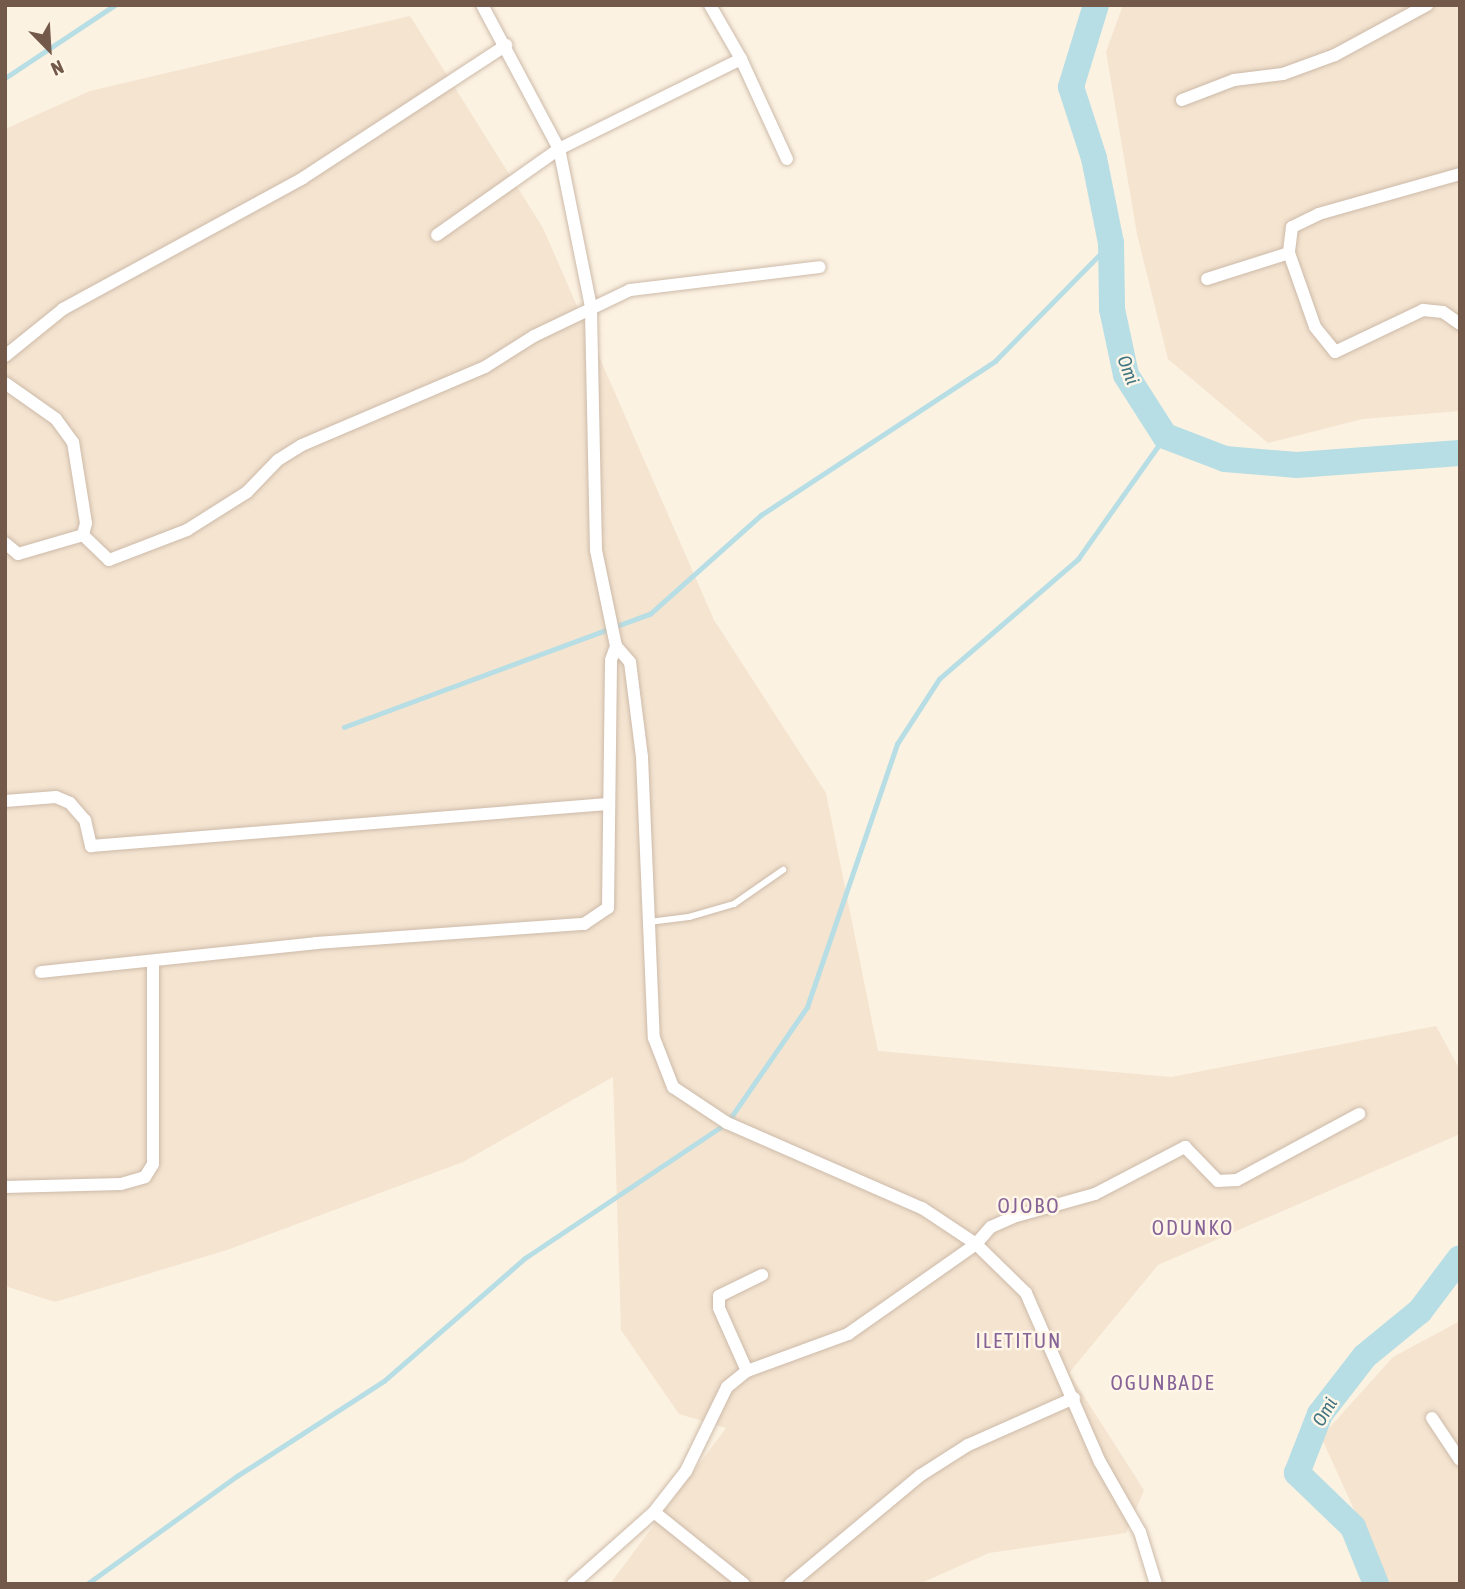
<!DOCTYPE html>
<html>
<head>
<meta charset="utf-8">
<style>
  body { margin:0 }
  #map { position:relative; width:1465px; height:1589px; overflow:hidden; background:#fcf2e2; font-family:"Asap Condensed",sans-serif }
  div>[style] { position:absolute }
  [style*='--x'] { left:calc(var(--x)*1px); top:calc(var(--y)*1px); width:calc(var(--w)*1px); rotate:calc(var(--a)*1deg) }
  .residential>* { inset:0; background:#f4e4d0 }
  .stream>* { height:4.5px; margin:-2.25px; padding:0 2.25px; transform-origin:2.25px; border-radius:2.25px; background:#b7dee5 }
  .river>* { height:26px; margin:-13px; padding:0 13px; transform-origin:13px; border-radius:13px; background:#b7dee5 }
  .roads { filter:drop-shadow(0 0 2px #cdbaa9) drop-shadow(0 0 2px #cdbaa9) }
  .lane>* { height:6px; margin:-3px; padding:0 3px; transform-origin:3px; border-radius:3px; background:#fff }
  .street>* { height:12px; margin:-6px; padding:0 6px; transform-origin:6px; border-radius:6px; background:#fff }
  span { translate:-50% -50%; white-space:nowrap; text-align:center; line-height:1.15; -webkit-text-stroke:5px #fff6e8; paint-order:stroke }
  .water-label { font-size:19px; color:#3f7480; font-style:italic }
  .quarter-label { font-size:21px; color:#876497; letter-spacing:2px }
  .frame { position:absolute; inset:0; border:7px solid #735949; pointer-events:none }
  .north { position:absolute; left:14px; top:14px; width:70px; height:70px; -webkit-text-stroke:5px #fff6e8; paint-order:stroke; rotate:156deg; font-size:19px; font-weight:700; line-height:28px; text-align:center; color:#735949 }
  .north::after { content:''; display:block; margin:auto; width:24px; height:32px; background:#735949; clip-path:polygon(50% 0,100% 100%,50% 72%,0 100%) }
</style>
</head>
<body>
<div id="map">
  <div class="residential">
    <div style="clip-path:polygon(1123px 5px,1460px 5px,1460px 411px,1363px 419px,1268px 443px,1168px 359px,1137px 234px,1106px 52px)"></div>
    <div style="clip-path:polygon(410px 16px,543px 228px,714px 620px,826px 793px,878px 1051px,1171px 1077px,1436px 1026px,1460px 1070px,1460px 1134px,1158px 1265px,1069px 1373px,1144px 1490px,1126px 1533px,989px 1553px,919px 1584px,610px 1584px,726px 1428px,679px 1414px,621px 1330px,613px 1077px,463px 1162px,227px 1250px,55px 1302px,5px 1286px,5px 129px,90px 91px)"></div>
    <div style="clip-path:polygon(1460px 1321px,1460px 1584px,1388px 1584px,1321px 1437px,1393px 1357px)"></div>
  </div>
  <div class="stream">
    <div style="--x:5;--y:78;--w:132;--a:-33.6"></div>
    <div style="--x:344;--y:727;--w:326;--a:-20.3"></div>
    <div style="--x:650;--y:614;--w:149;--a:-41.7"></div>
    <div style="--x:761;--y:515;--w:280;--a:-33.3"></div>
    <div style="--x:995;--y:361;--w:165;--a:-45.5"></div>
    <div style="--x:87;--y:1584;--w:185;--a:-35.8"></div>
    <div style="--x:237;--y:1476;--w:175;--a:-32.9"></div>
    <div style="--x:384;--y:1381;--w:187;--a:-41.1"></div>
    <div style="--x:525;--y:1258;--w:243;--a:-33.8"></div>
    <div style="--x:727;--y:1123;--w:141;--a:-55.4"></div>
    <div style="--x:807;--y:1007;--w:278;--a:-71.1"></div>
    <div style="--x:897;--y:744;--w:77;--a:-57.1"></div>
    <div style="--x:939;--y:679;--w:184;--a:-40.8"></div>
    <div style="--x:1078;--y:559;--w:151;--a:-54.7"></div>
  </div>
  <div class="river">
    <div style="--x:1096;--y:5;--w:86;--a:107"></div>
    <div style="--x:1071;--y:87;--w:75;--a:72.1"></div>
    <div style="--x:1094;--y:158;--w:87;--a:78.7"></div>
    <div style="--x:1111;--y:243;--w:66;--a:89.1"></div>
    <div style="--x:1112;--y:309;--w:67;--a:78"></div>
    <div style="--x:1126;--y:375;--w:72;--a:57.4"></div>
    <div style="--x:1165;--y:436;--w:64;--a:21"></div>
    <div style="--x:1225;--y:459;--w:72;--a:4.8"></div>
    <div style="--x:1297;--y:465;--w:163;--a:-4.2"></div>
    <div style="--x:1376;--y:1584;--w:61;--a:-112"></div>
    <div style="--x:1353;--y:1527;--w:78;--a:-136"></div>
    <div style="--x:1297;--y:1473;--w:63;--a:-68.7"></div>
    <div style="--x:1320;--y:1414;--w:73;--a:-52.2"></div>
    <div style="--x:1365;--y:1356;--w:71;--a:-39.3"></div>
    <div style="--x:1420;--y:1311;--w:66;--a:-53"></div>
  </div>
  <div class="roads">
    <div class="lane">
      <div style="--x:649;--y:922;--w:40;--a:-7.1"></div>
      <div style="--x:689;--y:917;--w:47;--a:-16.1"></div>
      <div style="--x:734;--y:904;--w:60;--a:-34.8"></div>
    </div>
    <div class="street">
      <div style="--x:710;--y:5;--w:62;--a:60.1"></div>
      <div style="--x:741;--y:59;--w:110;--a:65.3"></div>
      <div style="--x:1182;--y:100;--w:56;--a:-21"></div>
      <div style="--x:1234;--y:80;--w:49;--a:-7"></div>
      <div style="--x:1283;--y:74;--w:55;--a:-20.1"></div>
      <div style="--x:1335;--y:55;--w:105;--a:-28.5"></div>
      <div style="--x:1460;--y:174;--w:147;--a:164.2"></div>
      <div style="--x:1319;--y:214;--w:30;--a:154"></div>
      <div style="--x:1292;--y:227;--w:26;--a:97"></div>
      <div style="--x:1289;--y:253;--w:78;--a:70.6"></div>
      <div style="--x:1315;--y:327;--w:32;--a:51"></div>
      <div style="--x:1335;--y:352;--w:98;--a:-25.5"></div>
      <div style="--x:1423;--y:310;--w:20;--a:6"></div>
      <div style="--x:1443;--y:312;--w:21;--a:35"></div>
      <div style="--x:437;--y:235;--w:149;--a:-35.2"></div>
      <div style="--x:559;--y:149;--w:203;--a:-26.3"></div>
      <div style="--x:1207;--y:279;--w:86;--a:-17.6"></div>
      <div style="--x:5;--y:356;--w:75;--a:-39"></div>
      <div style="--x:63;--y:309;--w:273;--a:-28.6"></div>
      <div style="--x:303;--y:178;--w:243;--a:-33.2"></div>
      <div style="--x:5;--y:383;--w:62;--a:35.2"></div>
      <div style="--x:56;--y:419;--w:29;--a:54"></div>
      <div style="--x:73;--y:442;--w:82;--a:80.9"></div>
      <div style="--x:86;--y:523;--w:12;--a:104"></div>
      <div style="--x:83;--y:535;--w:36;--a:44"></div>
      <div style="--x:109;--y:560;--w:84;--a:-21"></div>
      <div style="--x:187;--y:530;--w:71;--a:-32.3"></div>
      <div style="--x:247;--y:492;--w:45;--a:-45.9"></div>
      <div style="--x:278;--y:460;--w:28;--a:-32"></div>
      <div style="--x:302;--y:445;--w:199;--a:-23.1"></div>
      <div style="--x:485;--y:367;--w:58;--a:-32.3"></div>
      <div style="--x:534;--y:336;--w:106;--a:-25.6"></div>
      <div style="--x:630;--y:290;--w:191;--a:-6.9"></div>
      <div style="--x:5;--y:543;--w:17;--a:40"></div>
      <div style="--x:18;--y:554;--w:68;--a:-16.3"></div>
      <div style="--x:616;--y:646;--w:21;--a:49"></div>
      <div style="--x:630;--y:662;--w:96;--a:82.8"></div>
      <div style="--x:642;--y:757;--w:281;--a:87.6"></div>
      <div style="--x:654;--y:1038;--w:53;--a:68.8"></div>
      <div style="--x:673;--y:1087;--w:65;--a:33.7"></div>
      <div style="--x:727;--y:1123;--w:213;--a:23.6"></div>
      <div style="--x:922;--y:1208;--w:65;--a:33.7"></div>
      <div style="--x:976;--y:1244;--w:70;--a:44.4"></div>
      <div style="--x:1026;--y:1293;--w:184;--a:66.4"></div>
      <div style="--x:1100;--y:1462;--w:81;--a:60.3"></div>
      <div style="--x:1140;--y:1532;--w:54;--a:72.9"></div>
      <div style="--x:5;--y:801;--w:51;--a:-4.5"></div>
      <div style="--x:56;--y:797;--w:15;--a:23"></div>
      <div style="--x:70;--y:803;--w:23;--a:49"></div>
      <div style="--x:85;--y:820;--w:27;--a:77"></div>
      <div style="--x:91;--y:846;--w:518;--a:-4.65"></div>
      <div style="--x:41;--y:972;--w:277;--a:-6"></div>
      <div style="--x:316;--y:943;--w:269;--a:-4.1"></div>
      <div style="--x:584;--y:924;--w:29;--a:-34"></div>
      <div style="--x:608;--y:908;--w:248;--a:-89.3"></div>
      <div style="--x:611;--y:660;--w:15;--a:-70"></div>
      <div style="--x:616;--y:646;--w:98;--a:-101.8"></div>
      <div style="--x:596;--y:550;--w:243;--a:-91.2"></div>
      <div style="--x:591;--y:307;--w:161;--a:-101.4"></div>
      <div style="--x:559;--y:149;--w:163;--a:-118.1"></div>
      <div style="--x:5;--y:1187;--w:116;--a:-1.5"></div>
      <div style="--x:121;--y:1184;--w:25;--a:-16"></div>
      <div style="--x:145;--y:1177;--w:15;--a:-58"></div>
      <div style="--x:153;--y:1164;--w:203;--a:-90"></div>
      <div style="--x:747;--y:1371;--w:69;--a:-114"></div>
      <div style="--x:719;--y:1308;--w:12;--a:-90"></div>
      <div style="--x:719;--y:1296;--w:48;--a:-26"></div>
      <div style="--x:1432;--y:1418;--w:50;--a:56.3"></div>
      <div style="--x:654;--y:1512;--w:115;--a:38.7"></div>
      <div style="--x:573;--y:1584;--w:108;--a:-41.6"></div>
      <div style="--x:654;--y:1512;--w:52;--a:-52"></div>
      <div style="--x:686;--y:1471;--w:93;--a:-64"></div>
      <div style="--x:727;--y:1387;--w:26;--a:-39"></div>
      <div style="--x:747;--y:1371;--w:108;--a:-20.1"></div>
      <div style="--x:848;--y:1334;--w:156;--a:-35.1"></div>
      <div style="--x:976;--y:1244;--w:23;--a:-49"></div>
      <div style="--x:991;--y:1227;--w:24;--a:-24"></div>
      <div style="--x:1013;--y:1217;--w:85;--a:-15.7"></div>
      <div style="--x:1095;--y:1194;--w:102;--a:-27.6"></div>
      <div style="--x:1185;--y:1147;--w:47;--a:45.9"></div>
      <div style="--x:1218;--y:1181;--w:19;--a:-3"></div>
      <div style="--x:1237;--y:1180;--w:139;--a:-28.4"></div>
      <div style="--x:790;--y:1584;--w:170;--a:-39.8"></div>
      <div style="--x:921;--y:1475;--w:56;--a:-32.6"></div>
      <div style="--x:968;--y:1445;--w:116;--a:-23.9"></div>
    </div>
  </div>
  <div class="water-label">
    <span style="left:1128px;top:370px;rotate:69deg">Omi</span>
    <span style="left:1325px;top:1412px;rotate:-59deg">Omi</span>
  </div>
  <div class="quarter-label">
    <span style="left:1029px;top:1205px">OJOBO</span>
    <span style="left:1193px;top:1227px">ODUNKO</span>
    <span style="left:1019px;top:1340px">ILETITUN</span>
    <span style="left:1163px;top:1382px">OGUNBADE</span>
  </div>
  <div class="frame"></div>
  <div class="north">N</div>
</div>
</body>
</html>
